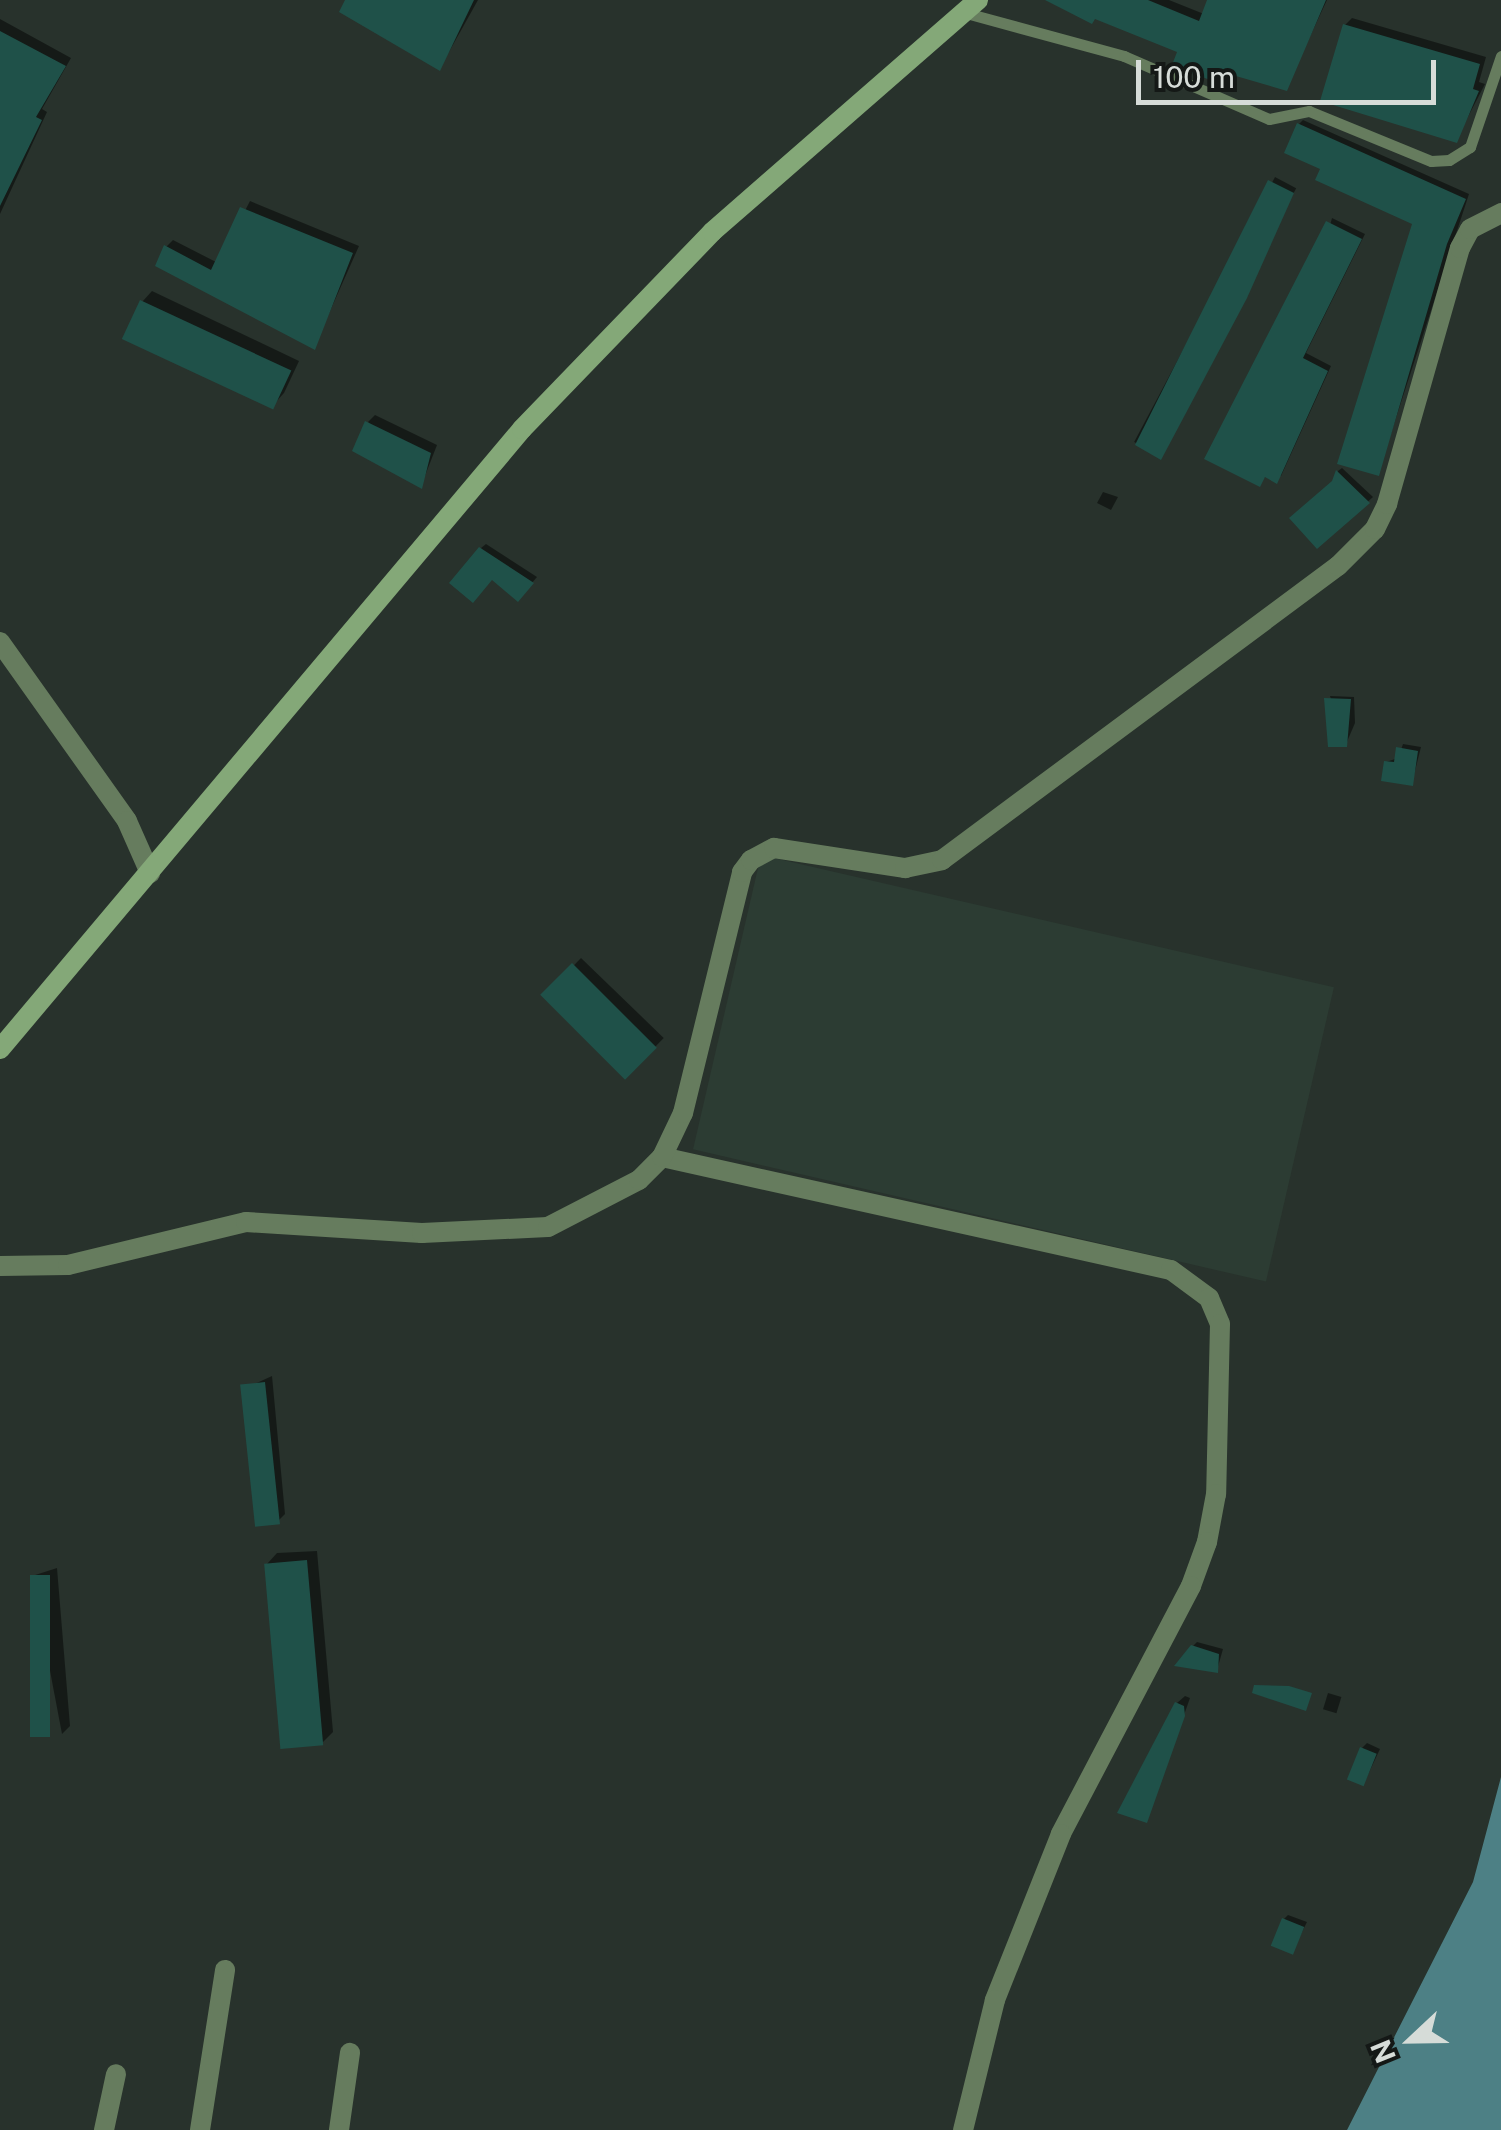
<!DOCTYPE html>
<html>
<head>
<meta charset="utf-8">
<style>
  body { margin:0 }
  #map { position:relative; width:1501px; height:2130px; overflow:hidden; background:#28322c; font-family:"Public Sans",sans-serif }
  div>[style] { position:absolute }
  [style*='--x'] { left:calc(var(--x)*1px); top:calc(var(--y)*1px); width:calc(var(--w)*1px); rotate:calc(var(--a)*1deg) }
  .built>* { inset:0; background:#2c3c33; transform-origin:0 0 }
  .water>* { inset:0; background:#4d8085 }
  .shadow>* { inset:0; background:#0007; transform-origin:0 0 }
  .building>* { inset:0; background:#1f5149; transform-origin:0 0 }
  .lane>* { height:11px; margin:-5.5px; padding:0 5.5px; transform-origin:5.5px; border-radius:5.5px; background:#667c5e }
  .street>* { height:20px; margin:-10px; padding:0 10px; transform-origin:10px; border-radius:10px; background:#667c5e }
  .secondary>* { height:20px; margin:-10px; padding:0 10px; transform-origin:10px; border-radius:10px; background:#84a878 }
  span { translate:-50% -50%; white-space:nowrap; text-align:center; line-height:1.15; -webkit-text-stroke:9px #141816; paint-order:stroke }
  .north { position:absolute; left:1361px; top:1990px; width:100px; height:100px; -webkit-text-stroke:8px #141816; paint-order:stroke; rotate:248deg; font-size:28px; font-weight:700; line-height:40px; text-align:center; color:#d6dcd8 }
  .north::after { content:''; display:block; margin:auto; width:35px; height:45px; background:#d6dcd8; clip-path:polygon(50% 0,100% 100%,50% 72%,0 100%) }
  .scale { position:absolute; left:1136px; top:60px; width:300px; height:45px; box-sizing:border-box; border:5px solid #d6dcd8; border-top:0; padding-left:12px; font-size:30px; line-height:35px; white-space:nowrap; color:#d6dcd8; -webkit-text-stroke:8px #141816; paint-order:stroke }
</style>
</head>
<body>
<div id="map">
  <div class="built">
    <div style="left:761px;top:855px;width:588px;height:302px;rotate:13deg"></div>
  </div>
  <div class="water">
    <div style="clip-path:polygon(1501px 1777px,1501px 2130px,1347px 2130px,1473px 1882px)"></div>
  </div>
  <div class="shadow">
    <div style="clip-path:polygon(348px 0,478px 0,440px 68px)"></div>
    <div style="clip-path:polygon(1050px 0,1169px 0,1204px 14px,1210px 0,1327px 0,1286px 88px,1232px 72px,1224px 83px,1180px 50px)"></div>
    <div style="clip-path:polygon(1352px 18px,1486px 57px,1479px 82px,1485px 84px,1456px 140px,1345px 25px)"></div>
    <div style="clip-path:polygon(0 19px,71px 58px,42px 109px,47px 112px,0 214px)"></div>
    <div style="clip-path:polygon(1303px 120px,1469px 194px,1378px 473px,1415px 223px,1323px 168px,1299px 124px)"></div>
    <div style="left:1275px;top:177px;width:24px;height:300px;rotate:28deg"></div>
    <div style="clip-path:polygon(250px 201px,359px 246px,314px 347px,166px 247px,173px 240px,218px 263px)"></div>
    <div style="clip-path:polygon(1332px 218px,1365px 234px,1306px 353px,1331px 366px,1281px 476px,1266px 475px,1260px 484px)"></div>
    <div style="clip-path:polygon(152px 291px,299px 361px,284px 393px,274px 404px,142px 302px)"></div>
    <div style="clip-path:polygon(375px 415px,437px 445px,421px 486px,368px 422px)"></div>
    <div style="clip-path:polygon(1342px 468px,1373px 497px,1318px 546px,1338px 471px)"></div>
    <div style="clip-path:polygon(1103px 492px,1118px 497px,1111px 510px,1097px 503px)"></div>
    <div style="clip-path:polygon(486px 544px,537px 577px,518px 599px,493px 577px,481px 548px)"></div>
    <div style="clip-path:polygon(1330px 696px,1354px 697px,1355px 723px,1346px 744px)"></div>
    <div style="clip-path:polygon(1403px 744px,1421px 747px,1412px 783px,1386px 762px,1398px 758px)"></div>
    <div style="left:581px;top:958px;width:115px;height:52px;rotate:44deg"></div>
    <div style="clip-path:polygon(272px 1376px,285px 1514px,277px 1522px,244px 1389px)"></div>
    <div style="clip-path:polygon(317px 1551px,333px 1732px,322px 1743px,267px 1564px,277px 1553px)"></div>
    <div style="clip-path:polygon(57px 1568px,70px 1726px,62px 1734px,32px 1576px)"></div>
    <div style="clip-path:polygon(1197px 1642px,1223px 1649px,1217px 1670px,1192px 1647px)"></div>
    <div style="left:1328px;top:1693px;width:14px;height:17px;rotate:17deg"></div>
    <div style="clip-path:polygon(1185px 1696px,1190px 1698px,1147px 1820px,1177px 1703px)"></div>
    <div style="clip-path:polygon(1367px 1743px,1380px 1749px,1364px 1783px,1362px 1748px)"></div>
    <div style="clip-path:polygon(1288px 1915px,1307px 1922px,1292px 1952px,1284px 1919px)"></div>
  </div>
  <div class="building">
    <div style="clip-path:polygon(345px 0,474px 0,440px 71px,339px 12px)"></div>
    <div style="clip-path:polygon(1045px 0,1148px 0,1199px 21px,1207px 0,1326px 0,1287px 91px,1229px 74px,1225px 86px,1172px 65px,1177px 52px,1095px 19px,1092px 24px)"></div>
    <div style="clip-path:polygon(1343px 24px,1480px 64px,1473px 89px,1479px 91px,1457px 143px,1320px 101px)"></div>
    <div style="clip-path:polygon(0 31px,66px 66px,36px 117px,42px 120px,0 206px)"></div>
    <div style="clip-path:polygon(1297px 123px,1466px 199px,1447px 244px,1379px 476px,1337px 464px,1412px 224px,1315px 180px,1320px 169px,1284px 153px)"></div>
    <div style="clip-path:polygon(1268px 180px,1294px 193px,1247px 298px,1161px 460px,1135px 445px)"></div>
    <div style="clip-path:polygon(240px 207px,353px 253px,315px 350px,155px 266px,164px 245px,211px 270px)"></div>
    <div style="clip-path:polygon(1326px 221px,1362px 239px,1303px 358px,1328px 371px,1277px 484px,1265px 477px,1260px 487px,1204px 459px)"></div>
    <div style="left:140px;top:300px;width:167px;height:43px;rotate:25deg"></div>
    <div style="clip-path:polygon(365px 421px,431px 453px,422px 489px,352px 451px)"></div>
    <div style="clip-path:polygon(1336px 470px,1370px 503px,1317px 549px,1289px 518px,1332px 481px)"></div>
    <div style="clip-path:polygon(479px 547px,534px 583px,518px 602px,492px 580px,473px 603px,449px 583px)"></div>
    <div style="clip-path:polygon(1324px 698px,1351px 699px,1347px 747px,1328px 747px)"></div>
    <div style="clip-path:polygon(1396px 747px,1418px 751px,1413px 786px,1381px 781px,1384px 761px,1394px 762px)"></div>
    <div style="left:572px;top:963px;width:120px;height:45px;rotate:45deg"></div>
    <div style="left:265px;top:1382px;width:143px;height:25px;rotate:84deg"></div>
    <div style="left:307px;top:1560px;width:186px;height:43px;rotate:85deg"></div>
    <div style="left:30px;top:1575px;width:20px;height:162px"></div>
    <div style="clip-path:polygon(1191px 1645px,1219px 1654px,1218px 1673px,1174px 1666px)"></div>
    <div style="clip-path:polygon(1254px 1685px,1289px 1686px,1312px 1693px,1306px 1711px,1252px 1693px)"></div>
    <div style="clip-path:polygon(1175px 1702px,1184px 1706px,1185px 1716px,1147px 1823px,1117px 1813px)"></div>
    <div style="left:1360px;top:1747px;width:18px;height:35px;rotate:22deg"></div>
    <div style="left:1282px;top:1918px;width:24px;height:30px;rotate:22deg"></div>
  </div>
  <div class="lane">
    <div style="--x:966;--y:13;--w:164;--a:15.2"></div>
    <div style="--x:1124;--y:56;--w:158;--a:23.5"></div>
    <div style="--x:1269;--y:119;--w:41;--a:-11.3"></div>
    <div style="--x:1309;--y:111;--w:132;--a:22.3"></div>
    <div style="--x:1431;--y:161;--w:18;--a:-3"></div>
    <div style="--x:1449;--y:160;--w:25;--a:-32"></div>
    <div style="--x:1470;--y:147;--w:96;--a:-71.2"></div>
  </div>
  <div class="street">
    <div style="--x:0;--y:642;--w:219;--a:54.6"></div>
    <div style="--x:127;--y:821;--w:57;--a:66.1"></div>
    <div style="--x:662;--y:1157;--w:521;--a:12.52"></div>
    <div style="--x:1171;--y:1270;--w:47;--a:36.4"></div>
    <div style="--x:1209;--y:1298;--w:28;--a:67"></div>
    <div style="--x:1220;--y:1324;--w:170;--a:91.3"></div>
    <div style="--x:1216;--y:1494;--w:49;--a:100.6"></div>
    <div style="--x:1207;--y:1542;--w:47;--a:110"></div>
    <div style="--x:1191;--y:1586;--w:280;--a:117.7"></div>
    <div style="--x:1061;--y:1834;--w:179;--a:111.7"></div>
    <div style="--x:995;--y:2000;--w:134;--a:103.8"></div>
    <div style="--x:0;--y:1266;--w:68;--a:-0.8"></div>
    <div style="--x:68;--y:1265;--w:183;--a:-13.6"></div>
    <div style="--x:246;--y:1222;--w:176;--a:3.6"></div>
    <div style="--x:422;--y:1233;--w:126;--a:-2.7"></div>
    <div style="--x:548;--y:1227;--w:102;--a:-27.3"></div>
    <div style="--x:639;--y:1180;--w:33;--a:-45"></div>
    <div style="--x:662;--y:1157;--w:49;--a:-64.5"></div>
    <div style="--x:683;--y:1113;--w:248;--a:-76.2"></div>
    <div style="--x:742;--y:872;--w:15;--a:-53"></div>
    <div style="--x:751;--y:860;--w:26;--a:-28"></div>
    <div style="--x:774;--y:848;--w:133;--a:8.7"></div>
    <div style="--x:905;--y:868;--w:38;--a:-12"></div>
    <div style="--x:942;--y:860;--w:493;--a:-36.6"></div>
    <div style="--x:1338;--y:566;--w:52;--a:-45"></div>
    <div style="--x:1375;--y:529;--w:28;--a:-64"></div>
    <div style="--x:1387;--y:504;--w:266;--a:-74.1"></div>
    <div style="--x:1460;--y:248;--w:21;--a:-62"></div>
    <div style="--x:1470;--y:229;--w:35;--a:-27"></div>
    <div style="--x:104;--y:2130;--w:57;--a:-77.9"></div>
    <div style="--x:200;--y:2130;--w:162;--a:-81.1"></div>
    <div style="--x:339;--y:2130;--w:78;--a:-81.9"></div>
  </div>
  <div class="secondary">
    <div style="--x:0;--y:1049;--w:810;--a:-49.9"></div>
    <div style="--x:522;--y:429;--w:274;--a:-46"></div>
    <div style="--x:712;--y:232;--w:353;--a:-41.1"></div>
  </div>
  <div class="north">N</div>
  <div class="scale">100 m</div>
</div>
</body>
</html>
